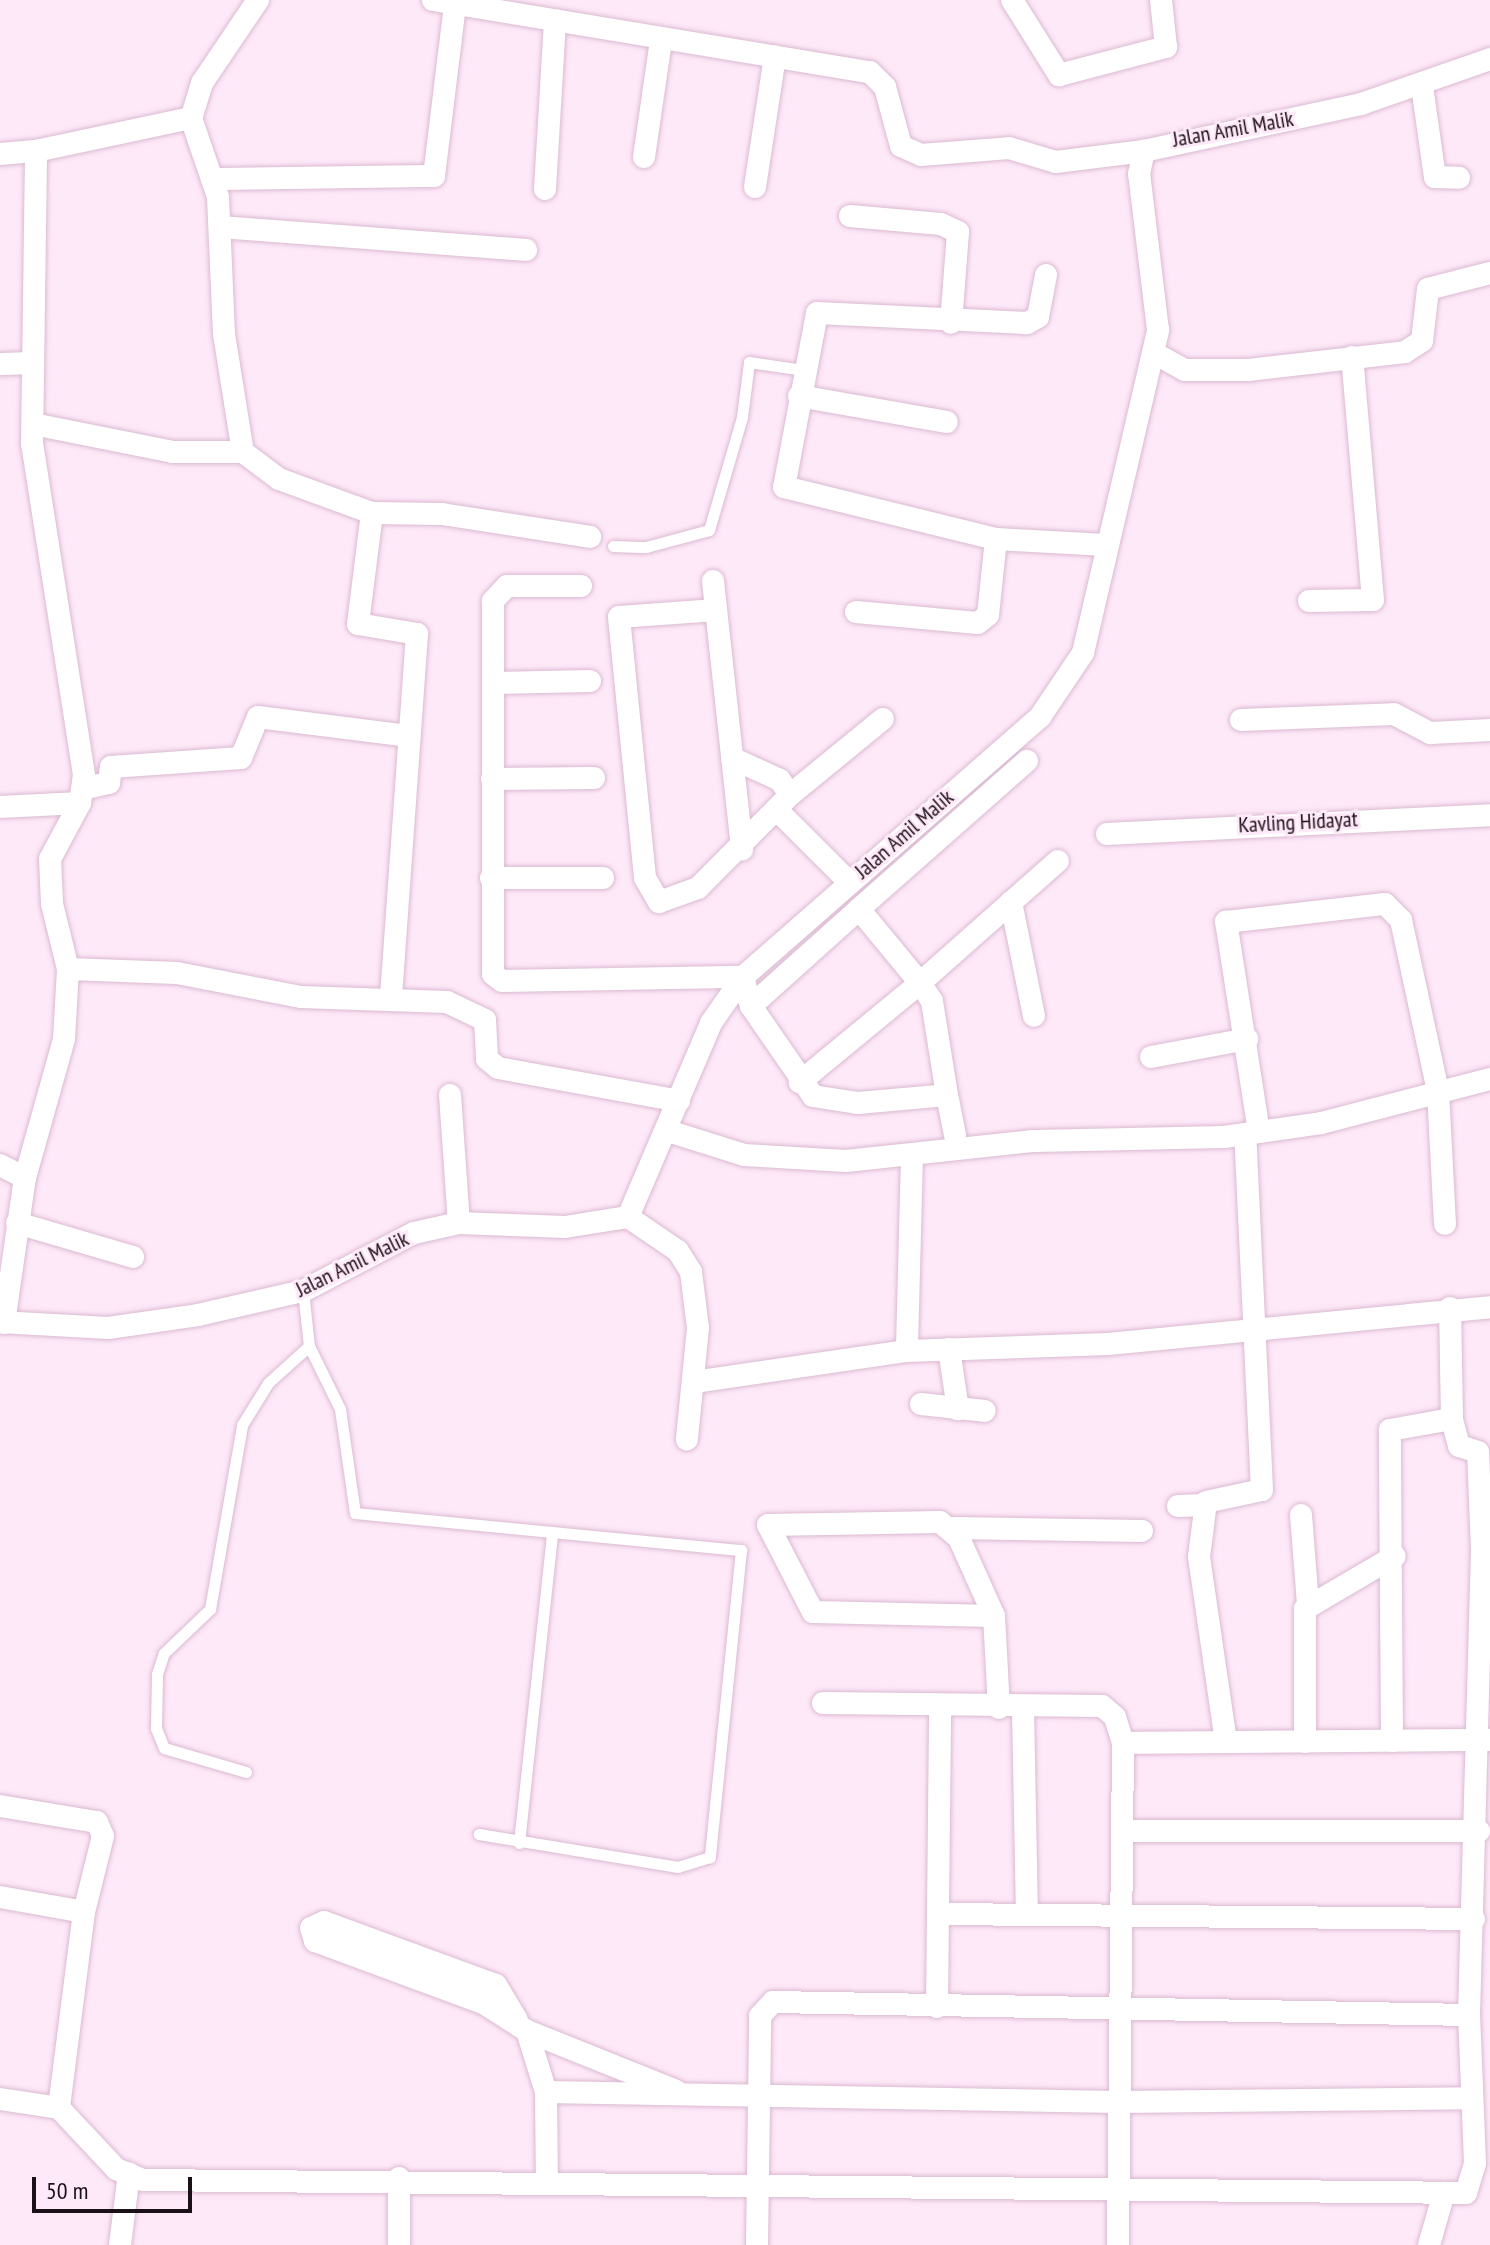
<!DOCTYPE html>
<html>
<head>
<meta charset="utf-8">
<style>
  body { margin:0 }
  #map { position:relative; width:1490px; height:2245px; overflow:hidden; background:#fee9f8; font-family:"PT Sans Narrow",sans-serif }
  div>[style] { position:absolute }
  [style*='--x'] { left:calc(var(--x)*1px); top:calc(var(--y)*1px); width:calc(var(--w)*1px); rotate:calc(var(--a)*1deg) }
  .roads { filter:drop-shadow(0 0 2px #dbbad2) drop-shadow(0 0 2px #dbbad2) }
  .service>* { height:11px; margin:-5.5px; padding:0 5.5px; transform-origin:5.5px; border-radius:5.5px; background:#fff }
  .minor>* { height:22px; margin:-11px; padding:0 11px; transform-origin:11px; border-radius:11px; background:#fff }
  span { translate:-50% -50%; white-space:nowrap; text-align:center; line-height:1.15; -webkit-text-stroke:6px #fee9f8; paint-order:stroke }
  .street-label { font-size:22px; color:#1b0f18 }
  .scale { position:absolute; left:32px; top:2177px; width:160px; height:36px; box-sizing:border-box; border:4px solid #1b0f18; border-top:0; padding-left:10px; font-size:24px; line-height:28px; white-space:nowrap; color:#1b0f18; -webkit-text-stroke:6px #fee9f8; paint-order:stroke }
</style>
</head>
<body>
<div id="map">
  <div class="roads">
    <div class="service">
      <div style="--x:613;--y:546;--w:33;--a:2"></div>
      <div style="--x:646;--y:547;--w:65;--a:-15.1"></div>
      <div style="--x:709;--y:530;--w:118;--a:-73.7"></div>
      <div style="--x:742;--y:417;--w:55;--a:-82.7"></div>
      <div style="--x:749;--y:362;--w:56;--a:8.3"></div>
      <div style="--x:309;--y:1346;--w:70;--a:63.8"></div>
      <div style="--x:340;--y:1409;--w:105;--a:81.8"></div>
      <div style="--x:355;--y:1513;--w:388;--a:5.5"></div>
      <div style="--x:741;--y:1550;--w:309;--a:95.8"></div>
      <div style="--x:710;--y:1857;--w:34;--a:163"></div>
      <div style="--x:678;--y:1867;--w:202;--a:-170.6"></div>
      <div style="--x:246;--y:1772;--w:85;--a:-163.7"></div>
      <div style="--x:164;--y:1748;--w:22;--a:-112"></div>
      <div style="--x:156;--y:1728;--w:54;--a:-88.9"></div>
      <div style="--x:157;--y:1674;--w:22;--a:-72"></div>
      <div style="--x:164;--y:1653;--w:64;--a:-43.7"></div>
      <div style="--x:210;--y:1609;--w:187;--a:-80.1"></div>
      <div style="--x:242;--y:1425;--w:49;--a:-58.2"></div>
      <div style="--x:268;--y:1383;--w:55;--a:-42.1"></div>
      <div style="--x:309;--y:1346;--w:55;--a:-96.2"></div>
      <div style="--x:519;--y:1843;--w:313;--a:-83.9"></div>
    </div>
    <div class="minor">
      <div style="--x:258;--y:0;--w:100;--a:124"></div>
      <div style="--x:202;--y:83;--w:37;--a:107"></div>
      <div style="--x:191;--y:118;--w:83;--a:71.1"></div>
      <div style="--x:218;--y:197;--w:137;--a:87.5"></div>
      <div style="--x:224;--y:334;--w:120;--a:80.9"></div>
      <div style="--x:243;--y:452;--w:45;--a:36.9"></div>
      <div style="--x:279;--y:479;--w:99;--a:20.1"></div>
      <div style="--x:372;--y:513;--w:70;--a:0.8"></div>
      <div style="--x:442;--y:514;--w:150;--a:8.8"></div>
      <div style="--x:433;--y:0;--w:443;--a:9.4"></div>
      <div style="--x:870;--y:72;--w:21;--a:45"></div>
      <div style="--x:885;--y:87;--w:61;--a:74.8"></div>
      <div style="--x:901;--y:146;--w:22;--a:24"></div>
      <div style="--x:921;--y:155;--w:88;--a:-4.5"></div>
      <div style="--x:1009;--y:148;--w:49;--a:16.6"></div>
      <div style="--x:1056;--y:162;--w:89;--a:-7.1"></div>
      <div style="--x:1012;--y:0;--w:89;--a:57.9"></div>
      <div style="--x:1059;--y:75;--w:111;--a:-14.7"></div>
      <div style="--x:1166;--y:47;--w:47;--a:-96.1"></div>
      <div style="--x:1422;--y:86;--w:92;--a:81.9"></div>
      <div style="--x:1435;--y:177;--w:24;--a:2"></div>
      <div style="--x:0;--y:154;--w:36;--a:-5"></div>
      <div style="--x:644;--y:157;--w:118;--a:-81.7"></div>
      <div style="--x:212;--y:179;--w:222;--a:-0.8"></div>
      <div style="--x:434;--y:176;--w:173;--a:-83"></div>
      <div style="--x:755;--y:187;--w:132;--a:-81.3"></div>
      <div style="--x:545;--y:189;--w:169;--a:-86.6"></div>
      <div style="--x:850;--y:216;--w:91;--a:5"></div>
      <div style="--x:941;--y:224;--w:19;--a:25"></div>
      <div style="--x:958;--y:232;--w:91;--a:94.4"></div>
      <div style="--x:221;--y:227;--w:306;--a:4.3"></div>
      <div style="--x:1046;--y:275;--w:43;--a:100.8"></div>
      <div style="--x:1038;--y:317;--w:13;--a:151"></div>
      <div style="--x:1027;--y:323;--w:210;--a:-177.3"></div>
      <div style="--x:817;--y:313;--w:177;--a:100.7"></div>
      <div style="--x:784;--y:487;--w:218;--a:13.8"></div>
      <div style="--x:996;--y:539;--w:110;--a:3.1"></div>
      <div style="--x:1154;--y:353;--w:35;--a:29"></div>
      <div style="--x:1185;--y:370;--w:63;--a:0"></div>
      <div style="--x:1248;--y:370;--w:158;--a:-6.5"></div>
      <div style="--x:1405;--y:352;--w:20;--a:-33"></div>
      <div style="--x:1422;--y:341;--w:52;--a:-83.4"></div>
      <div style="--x:1428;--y:289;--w:64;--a:-14.5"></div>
      <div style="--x:0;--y:364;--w:32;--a:-2"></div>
      <div style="--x:799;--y:396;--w:150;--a:10"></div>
      <div style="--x:33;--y:424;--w:143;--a:11.3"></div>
      <div style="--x:173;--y:452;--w:70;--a:0"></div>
      <div style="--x:372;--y:513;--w:112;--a:97.2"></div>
      <div style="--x:358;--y:624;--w:60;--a:9.6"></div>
      <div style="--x:417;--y:634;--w:365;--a:94.1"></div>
      <div style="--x:713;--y:581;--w:270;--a:83.8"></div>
      <div style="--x:581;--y:586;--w:74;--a:180"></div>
      <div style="--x:507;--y:586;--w:21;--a:133"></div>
      <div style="--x:493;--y:601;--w:373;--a:90"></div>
      <div style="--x:493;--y:974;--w:11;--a:38"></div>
      <div style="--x:502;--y:981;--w:241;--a:-1"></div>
      <div style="--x:743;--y:977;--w:30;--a:75"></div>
      <div style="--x:751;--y:1006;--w:109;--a:55.4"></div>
      <div style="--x:813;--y:1096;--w:46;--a:8.8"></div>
      <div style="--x:858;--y:1103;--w:89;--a:-5.1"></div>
      <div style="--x:947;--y:1095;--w:41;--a:78.7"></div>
      <div style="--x:1309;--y:601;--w:64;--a:-0.9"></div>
      <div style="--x:1373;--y:600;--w:244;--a:-94.9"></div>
      <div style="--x:716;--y:610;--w:97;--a:175.9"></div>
      <div style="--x:619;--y:617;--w:262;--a:84.3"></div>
      <div style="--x:645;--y:878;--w:28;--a:60"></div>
      <div style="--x:659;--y:902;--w:41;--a:-19.7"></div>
      <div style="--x:698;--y:888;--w:131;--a:-45.3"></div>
      <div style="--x:790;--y:795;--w:18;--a:-124"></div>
      <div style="--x:780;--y:780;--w:53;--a:-155.4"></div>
      <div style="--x:856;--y:612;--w:122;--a:5.2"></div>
      <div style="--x:978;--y:623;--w:13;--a:-39"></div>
      <div style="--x:988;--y:615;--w:76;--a:-84"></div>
      <div style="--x:495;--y:683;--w:95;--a:-1.2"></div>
      <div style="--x:1241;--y:720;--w:153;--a:-2.2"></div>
      <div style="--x:1394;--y:714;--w:41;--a:27.8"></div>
      <div style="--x:1430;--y:733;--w:60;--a:-2.9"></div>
      <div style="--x:492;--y:779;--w:102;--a:-0.6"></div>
      <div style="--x:82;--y:789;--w:28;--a:-13"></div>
      <div style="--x:109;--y:783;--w:16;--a:-83"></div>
      <div style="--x:111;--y:767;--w:130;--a:-4"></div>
      <div style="--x:241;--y:758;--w:44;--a:-67.5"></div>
      <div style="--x:258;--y:717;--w:151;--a:7.2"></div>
      <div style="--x:790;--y:795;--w:120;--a:-39.3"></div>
      <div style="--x:0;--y:807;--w:80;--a:-2.9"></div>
      <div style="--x:779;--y:812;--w:98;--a:45"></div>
      <div style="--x:1107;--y:834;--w:383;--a:-2.8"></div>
      <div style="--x:491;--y:878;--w:112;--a:0"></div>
      <div style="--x:1011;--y:902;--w:116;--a:78.6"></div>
      <div style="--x:859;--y:909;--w:224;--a:-41.4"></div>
      <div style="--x:68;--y:969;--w:109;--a:2.1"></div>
      <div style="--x:177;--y:973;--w:126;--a:11"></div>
      <div style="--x:301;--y:997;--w:146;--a:2"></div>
      <div style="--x:447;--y:1002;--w:42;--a:25.3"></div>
      <div style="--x:485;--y:1020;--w:39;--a:87"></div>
      <div style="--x:487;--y:1059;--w:14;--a:39"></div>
      <div style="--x:498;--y:1068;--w:184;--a:10.3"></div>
      <div style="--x:751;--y:1006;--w:145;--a:-41.9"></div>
      <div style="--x:859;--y:909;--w:96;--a:50.5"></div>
      <div style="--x:920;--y:983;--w:156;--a:140.5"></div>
      <div style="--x:1151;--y:1057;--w:98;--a:-10.6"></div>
      <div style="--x:450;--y:1095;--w:128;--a:86"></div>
      <div style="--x:947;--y:1095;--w:95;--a:-99.1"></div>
      <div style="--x:932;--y:1001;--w:22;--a:-124"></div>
      <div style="--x:920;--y:983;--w:184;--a:-41.5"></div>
      <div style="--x:668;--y:1131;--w:80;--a:17.5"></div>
      <div style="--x:744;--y:1155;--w:102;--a:3.4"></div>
      <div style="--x:846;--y:1161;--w:189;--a:-6.1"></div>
      <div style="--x:1034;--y:1141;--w:190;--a:-1.2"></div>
      <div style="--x:1224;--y:1137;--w:98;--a:-8.2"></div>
      <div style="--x:1321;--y:1123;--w:175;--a:-14.6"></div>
      <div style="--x:1259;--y:1132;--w:213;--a:-98.9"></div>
      <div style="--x:1226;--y:922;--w:160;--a:-6.5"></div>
      <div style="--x:1385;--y:904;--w:23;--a:45"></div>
      <div style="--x:1401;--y:920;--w:175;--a:77.8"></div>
      <div style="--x:1438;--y:1091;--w:133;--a:87"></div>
      <div style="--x:912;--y:1156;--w:195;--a:91.5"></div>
      <div style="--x:907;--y:1351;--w:201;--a:-2"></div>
      <div style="--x:1108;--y:1344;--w:384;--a:-5.5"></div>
      <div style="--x:0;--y:1165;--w:28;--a:27"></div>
      <div style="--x:628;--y:1217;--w:60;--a:34.2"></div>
      <div style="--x:678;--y:1251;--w:25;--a:58"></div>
      <div style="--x:691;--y:1272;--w:56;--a:82.9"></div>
      <div style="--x:698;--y:1328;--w:112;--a:95.7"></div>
      <div style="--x:17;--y:1223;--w:121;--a:16.3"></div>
      <div style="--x:0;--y:1322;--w:108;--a:3.2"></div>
      <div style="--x:108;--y:1328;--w:91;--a:-8.2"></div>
      <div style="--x:198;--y:1315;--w:108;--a:-12.9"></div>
      <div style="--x:303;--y:1291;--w:125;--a:-27.6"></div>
      <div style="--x:414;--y:1233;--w:46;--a:-12.5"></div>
      <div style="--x:459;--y:1223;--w:106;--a:2.2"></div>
      <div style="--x:565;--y:1227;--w:64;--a:-9"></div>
      <div style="--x:628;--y:1217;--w:211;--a:-66.8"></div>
      <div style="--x:711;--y:1023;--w:56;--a:-55.2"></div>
      <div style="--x:743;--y:977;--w:395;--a:-41.2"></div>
      <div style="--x:1040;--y:717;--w:77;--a:-56.1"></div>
      <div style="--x:1083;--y:653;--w:332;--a:-76.9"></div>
      <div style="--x:1158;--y:330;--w:157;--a:-96.9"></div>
      <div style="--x:1139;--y:174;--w:24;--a:-78"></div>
      <div style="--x:1144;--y:151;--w:222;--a:-12.2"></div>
      <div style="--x:1361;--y:104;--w:137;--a:-19.2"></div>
      <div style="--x:4;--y:1323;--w:147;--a:-81.8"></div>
      <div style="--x:25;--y:1178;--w:144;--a:-74.3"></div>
      <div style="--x:64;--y:1039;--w:70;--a:-86.7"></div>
      <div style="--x:68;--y:969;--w:67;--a:-103.8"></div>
      <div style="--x:52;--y:904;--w:45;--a:-92.5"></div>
      <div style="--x:50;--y:859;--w:64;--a:-61.8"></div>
      <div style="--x:80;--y:803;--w:28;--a:-82"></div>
      <div style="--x:84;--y:775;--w:335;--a:-98.9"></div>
      <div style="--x:32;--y:444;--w:293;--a:-89.2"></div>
      <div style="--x:36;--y:151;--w:158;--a:-12"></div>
      <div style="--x:949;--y:1349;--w:61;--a:81.5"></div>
      <div style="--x:694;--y:1382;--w:215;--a:-8.3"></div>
      <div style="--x:921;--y:1404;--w:64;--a:6.2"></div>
      <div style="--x:1178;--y:1506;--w:27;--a:-2"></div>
      <div style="--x:1301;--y:1515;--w:89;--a:85.5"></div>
      <div style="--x:953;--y:1528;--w:189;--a:0.9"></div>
      <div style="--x:994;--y:1616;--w:85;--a:-114.2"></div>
      <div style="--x:959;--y:1538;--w:25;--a:-140"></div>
      <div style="--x:940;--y:1522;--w:172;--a:179"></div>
      <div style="--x:768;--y:1525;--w:98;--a:62.7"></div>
      <div style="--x:813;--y:1612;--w:181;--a:1.3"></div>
      <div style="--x:994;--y:1616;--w:92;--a:86.9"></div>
      <div style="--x:823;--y:1703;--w:279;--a:0.6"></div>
      <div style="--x:1102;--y:1706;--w:17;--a:40"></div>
      <div style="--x:1115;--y:1717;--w:27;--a:73"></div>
      <div style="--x:1123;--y:1743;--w:502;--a:90.57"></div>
      <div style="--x:1023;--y:1709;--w:206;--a:88.9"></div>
      <div style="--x:1392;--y:1741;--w:311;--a:-90.4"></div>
      <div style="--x:1390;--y:1430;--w:63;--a:-10.1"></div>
      <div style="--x:1452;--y:1419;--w:111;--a:-91"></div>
      <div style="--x:1226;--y:1742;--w:187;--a:-98.3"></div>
      <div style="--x:1199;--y:1557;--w:55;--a:-82.7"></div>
      <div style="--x:1206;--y:1502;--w:57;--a:-12.1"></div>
      <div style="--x:1262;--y:1490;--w:356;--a:-92.7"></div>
      <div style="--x:1305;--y:1742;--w:133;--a:-90"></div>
      <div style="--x:1305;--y:1609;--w:104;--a:-30.5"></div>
      <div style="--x:1123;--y:1743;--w:367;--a:-0.5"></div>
      <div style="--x:0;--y:1806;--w:98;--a:9.4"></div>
      <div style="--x:97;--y:1822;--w:15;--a:67"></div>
      <div style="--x:103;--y:1836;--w:78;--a:104"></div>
      <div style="--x:1122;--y:1831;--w:357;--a:0"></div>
      <div style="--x:0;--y:1897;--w:85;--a:10.1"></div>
      <div style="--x:84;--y:1912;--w:198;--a:97.3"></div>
      <div style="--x:59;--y:2108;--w:83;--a:46.9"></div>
      <div style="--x:116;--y:2169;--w:29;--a:22"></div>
      <div style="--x:143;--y:2180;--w:1323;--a:0.56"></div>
      <div style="--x:1466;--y:2193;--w:31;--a:-73"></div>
      <div style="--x:1475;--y:2163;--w:148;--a:-92.3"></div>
      <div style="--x:1469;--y:2015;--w:465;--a:-88.4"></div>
      <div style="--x:1482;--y:1550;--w:98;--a:-92.3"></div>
      <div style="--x:1478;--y:1452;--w:20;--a:-162"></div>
      <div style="--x:1459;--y:1446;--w:28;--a:-105"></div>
      <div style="--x:938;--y:1914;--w:536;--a:0.53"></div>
      <div style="--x:937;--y:2007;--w:300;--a:-89.4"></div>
      <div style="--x:517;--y:2020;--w:41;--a:-121"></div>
      <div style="--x:496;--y:1985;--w:183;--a:-159.9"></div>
      <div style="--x:324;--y:1922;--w:14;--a:155"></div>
      <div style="--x:311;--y:1928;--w:14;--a:73"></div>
      <div style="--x:315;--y:1941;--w:181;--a:20.3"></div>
      <div style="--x:485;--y:2004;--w:50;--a:32.7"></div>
      <div style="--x:527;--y:2031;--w:161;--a:21.9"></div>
      <div style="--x:527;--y:2031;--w:64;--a:72.7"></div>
      <div style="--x:546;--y:2092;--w:89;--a:89.4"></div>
      <div style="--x:546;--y:2092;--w:573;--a:1"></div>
      <div style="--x:1119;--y:2102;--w:353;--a:-0.6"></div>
      <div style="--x:0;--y:2099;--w:60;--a:8.7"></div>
      <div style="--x:399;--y:2178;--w:67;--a:90"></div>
      <div style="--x:120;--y:2245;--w:72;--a:-82.8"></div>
      <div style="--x:757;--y:2245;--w:229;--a:-89.2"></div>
      <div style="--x:760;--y:2016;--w:19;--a:-47"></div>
      <div style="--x:773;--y:2002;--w:696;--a:1.07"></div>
      <div style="--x:1429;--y:2245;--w:54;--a:-73.9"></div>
    </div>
  </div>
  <div class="street-label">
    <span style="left:1233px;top:129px;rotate:-10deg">Jalan Amil Malik</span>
    <span style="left:1298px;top:822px;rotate:-3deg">Kavling Hidayat</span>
    <span style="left:904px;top:834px;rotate:-41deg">Jalan Amil Malik</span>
    <span style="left:352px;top:1264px;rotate:-26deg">Jalan Amil Malik</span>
  </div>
  <div class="scale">50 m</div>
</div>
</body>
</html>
